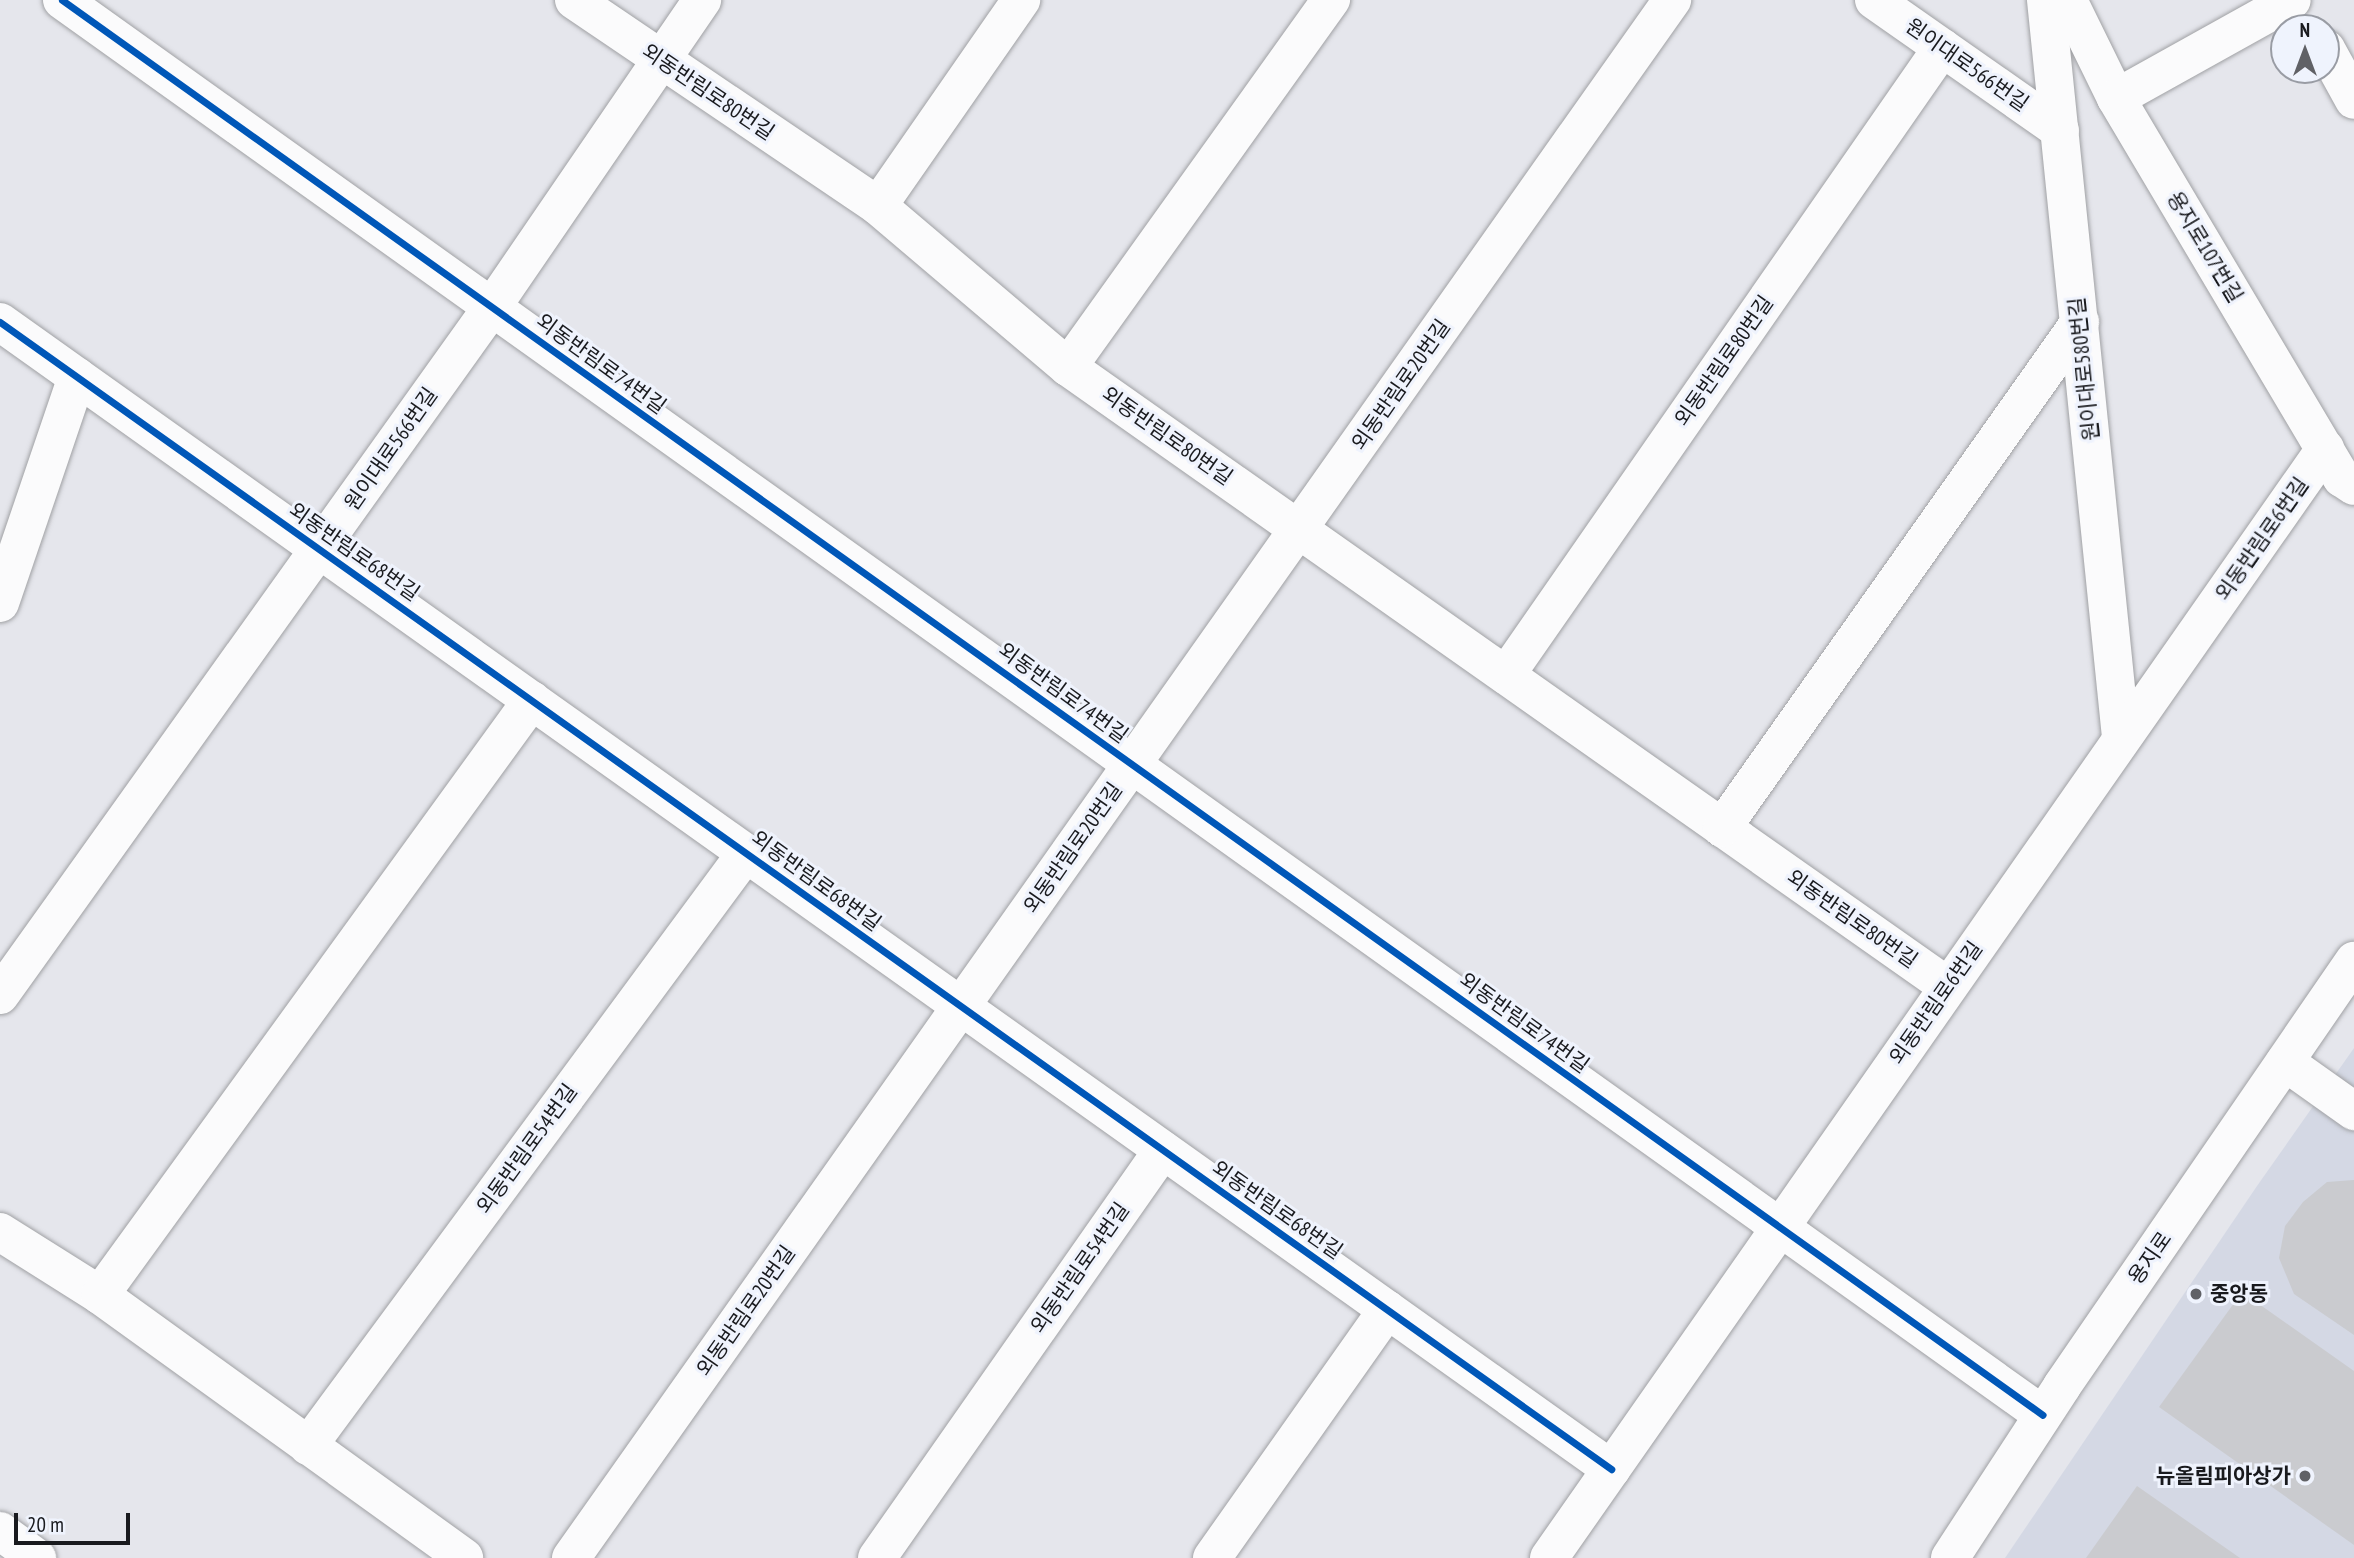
<!DOCTYPE html>
<html>
<head>
<meta charset="utf-8">
<style>
  body { margin:0 }
  #map { position:relative; width:2354px; height:1558px; overflow:hidden; background:#e5e6ec; font-family:"PT Sans Narrow","Noto Sans KR",sans-serif }
  div>[style] { position:absolute }
  [style*='--x'] { left:calc(var(--x)*1px); top:calc(var(--y)*1px); width:calc(var(--w)*1px); rotate:calc(var(--a)*1deg) }
  .built>* { inset:0; background:#d4d8e4 }
  .building>* { inset:0; background:#cacbcf }
  .roads { filter:drop-shadow(0 0 2px #a0a1a4) drop-shadow(0 0 2px #a0a1a4) }
  .street>* { height:38px; margin:-19px; padding:0 19px; transform-origin:19px; border-radius:19px; background:#fbfbfc }
  .secondary>* { height:38px; margin:-19px; padding:0 19px; transform-origin:19px; border-radius:19px; background:#fbfbfc }
  .cycleway>* { height:7px; margin:-3.5px; padding:0 3.5px; transform-origin:3.5px; border-radius:3.5px; background:#0057b8 }
  .dots>* { width:19px; height:19px; translate:-50% -50%; box-sizing:border-box; border:4px solid #eff3fd; border-radius:50% }
  span { translate:-50% -50%; white-space:nowrap; text-align:center; line-height:1.15; -webkit-text-stroke:6px #eff3fd; paint-order:stroke }
  .street-label { font-size:21px; color:#191a1e }
  .poi-label { font-size:21px; color:#191a1e; font-weight:700 }
  .left { translate:0 -50%; text-align:left }
  .right { translate:-100% -50%; text-align:right }
  .north { position:absolute; left:2270px; top:14px; width:70px; height:70px; box-sizing:border-box; background:#eff3fd; border:2px solid #999ca4; border-radius:50%; rotate:0deg; font-size:19px; font-weight:700; line-height:28px; text-align:center; color:#191a1e }
  .north::after { content:''; display:block; margin:auto; width:24px; height:32px; background:#606166; clip-path:polygon(50% 0,100% 100%,50% 72%,0 100%) }
  .scale { position:absolute; left:14px; top:1513px; width:116px; height:32px; box-sizing:border-box; border:4px solid #191a1e; border-top:0; padding-left:9px; font-size:21px; line-height:24px; white-space:nowrap; color:#191a1e; -webkit-text-stroke:5px #eff3fd; paint-order:stroke }
</style>
</head>
<body>
<div id="map">
  <div class="built">
    <div style="clip-path:polygon(2354px 1048px,2354px 1558px,2005px 1558px,2257px 1186px)"></div>
  </div>
  <div class="building">
    <div style="clip-path:polygon(2354px 1180px,2354px 1335px,2294px 1294px,2279px 1258px,2285px 1226px,2303px 1202px,2327px 1182px)"></div>
    <div style="clip-path:polygon(2242px 1292px,2354px 1371px,2354px 1545px,2159px 1407px)"></div>
    <div style="clip-path:polygon(2137px 1486px,2240px 1558px,2086px 1558px)"></div>
  </div>
  <div class="roads">
    <div class="street">
      <div style="--x:62;--y:0;--w:2434;--a:35.54"></div>
      <div style="--x:574;--y:0;--w:367;--a:34.1"></div>
      <div style="--x:878;--y:206;--w:249;--a:40.3"></div>
      <div style="--x:1068;--y:367;--w:1075;--a:35.15"></div>
      <div style="--x:1874;--y:0;--w:227;--a:35"></div>
      <div style="--x:2046;--y:0;--w:741;--a:84.19"></div>
      <div style="--x:2068;--y:0;--w:109;--a:63.9"></div>
      <div style="--x:2116;--y:98;--w:442;--a:59.3"></div>
      <div style="--x:2342;--y:478;--w:14;--a:34"></div>
      <div style="--x:2326;--y:49;--w:58;--a:61.2"></div>
      <div style="--x:2116;--y:98;--w:201;--a:-29.1"></div>
      <div style="--x:878;--y:206;--w:251;--a:-55.2"></div>
      <div style="--x:0;--y:322;--w:1978;--a:35.45"></div>
      <div style="--x:1068;--y:367;--w:452;--a:-54.4"></div>
      <div style="--x:0;--y:603;--w:239;--a:-71.2"></div>
      <div style="--x:1506;--y:675;--w:764;--a:-55.19"></div>
      <div style="--x:1722;--y:828;--w:620;--a:-54.72"></div>
      <div style="--x:0;--y:995;--w:846;--a:-54.43"></div>
      <div style="--x:492;--y:307;--w:372;--a:-55.6"></div>
      <div style="--x:2285;--y:1062;--w:85;--a:35.4"></div>
      <div style="--x:0;--y:1232;--w:118;--a:32.2"></div>
      <div style="--x:100;--y:1295;--w:449;--a:35.8"></div>
      <div style="--x:100;--y:1295;--w:735;--a:-54.02"></div>
      <div style="--x:308;--y:1446;--w:737;--a:-53.55"></div>
      <div style="--x:0;--y:1531;--w:46;--a:36.1"></div>
      <div style="--x:571;--y:1558;--w:1908;--a:-54.75"></div>
      <div style="--x:877;--y:1558;--w:498;--a:-55"></div>
      <div style="--x:1212;--y:1558;--w:304;--a:-54.8"></div>
      <div style="--x:1549;--y:1558;--w:1354;--a:-55.02"></div>
    </div>
    <div class="secondary">
      <div style="--x:1950;--y:1558;--w:205;--a:-56.9"></div>
      <div style="--x:2062;--y:1386;--w:516;--a:-55.51"></div>
    </div>
  </div>
  <div class="cycleway">
    <div style="--x:62;--y:0;--w:2434;--a:35.54"></div>
    <div style="--x:0;--y:322;--w:1978;--a:35.45"></div>
  </div>
  <div class="dots">
    <div style="left:2196px;top:1294px;background:#606166"></div>
    <div style="left:2305px;top:1476px;background:#606166"></div>
  </div>
  <div class="street-label">
    <span style="left:1967px;top:65px;rotate:35deg">원이대로566번길</span>
    <span style="left:708px;top:92px;rotate:34deg">외동반림로80번길</span>
    <span style="left:2205px;top:247px;rotate:59deg">용지로107번길</span>
    <span style="left:1724px;top:361px;rotate:-55deg">외동반림로80번길</span>
    <span style="left:601px;top:364px;rotate:36deg">외동반림로74번길</span>
    <span style="left:2084px;top:369px;rotate:-96deg">원이대로580번길</span>
    <span style="left:1401px;top:385px;rotate:-55deg">외동반림로20번길</span>
    <span style="left:1167px;top:436px;rotate:35deg">외동반림로80번길</span>
    <span style="left:391px;top:449px;rotate:-55deg">원이대로566번길</span>
    <span style="left:2262px;top:539px;rotate:-55deg">외동반림로6번길</span>
    <span style="left:354px;top:552px;rotate:35deg">외동반림로68번길</span>
    <span style="left:1063px;top:693px;rotate:36deg">외동반림로74번길</span>
    <span style="left:1073px;top:848px;rotate:-55deg">외동반림로20번길</span>
    <span style="left:816px;top:881px;rotate:36deg">외동반림로68번길</span>
    <span style="left:1852px;top:919px;rotate:35deg">외동반림로80번길</span>
    <span style="left:1936px;top:1003px;rotate:-55deg">외동반림로6번길</span>
    <span style="left:1524px;top:1023px;rotate:36deg">외동반림로74번길</span>
    <span style="left:527px;top:1149px;rotate:-54deg">외동반림로54번길</span>
    <span style="left:1277px;top:1210px;rotate:35deg">외동반림로68번길</span>
    <span style="left:2150px;top:1258px;rotate:-55deg">용지로</span>
    <span style="left:1080px;top:1268px;rotate:-55deg">외동반림로54번길</span>
    <span style="left:746px;top:1311px;rotate:-55deg">외동반림로20번길</span>
  </div>
  <div class="poi-label">
    <span class="left" style="left:2210px;top:1294px">중앙동</span>
    <span class="right" style="left:2291px;top:1476px">뉴올림피아상가</span>
  </div>
  <div class="north">N</div>
  <div class="scale">20 m</div>
</div>
</body>
</html>
